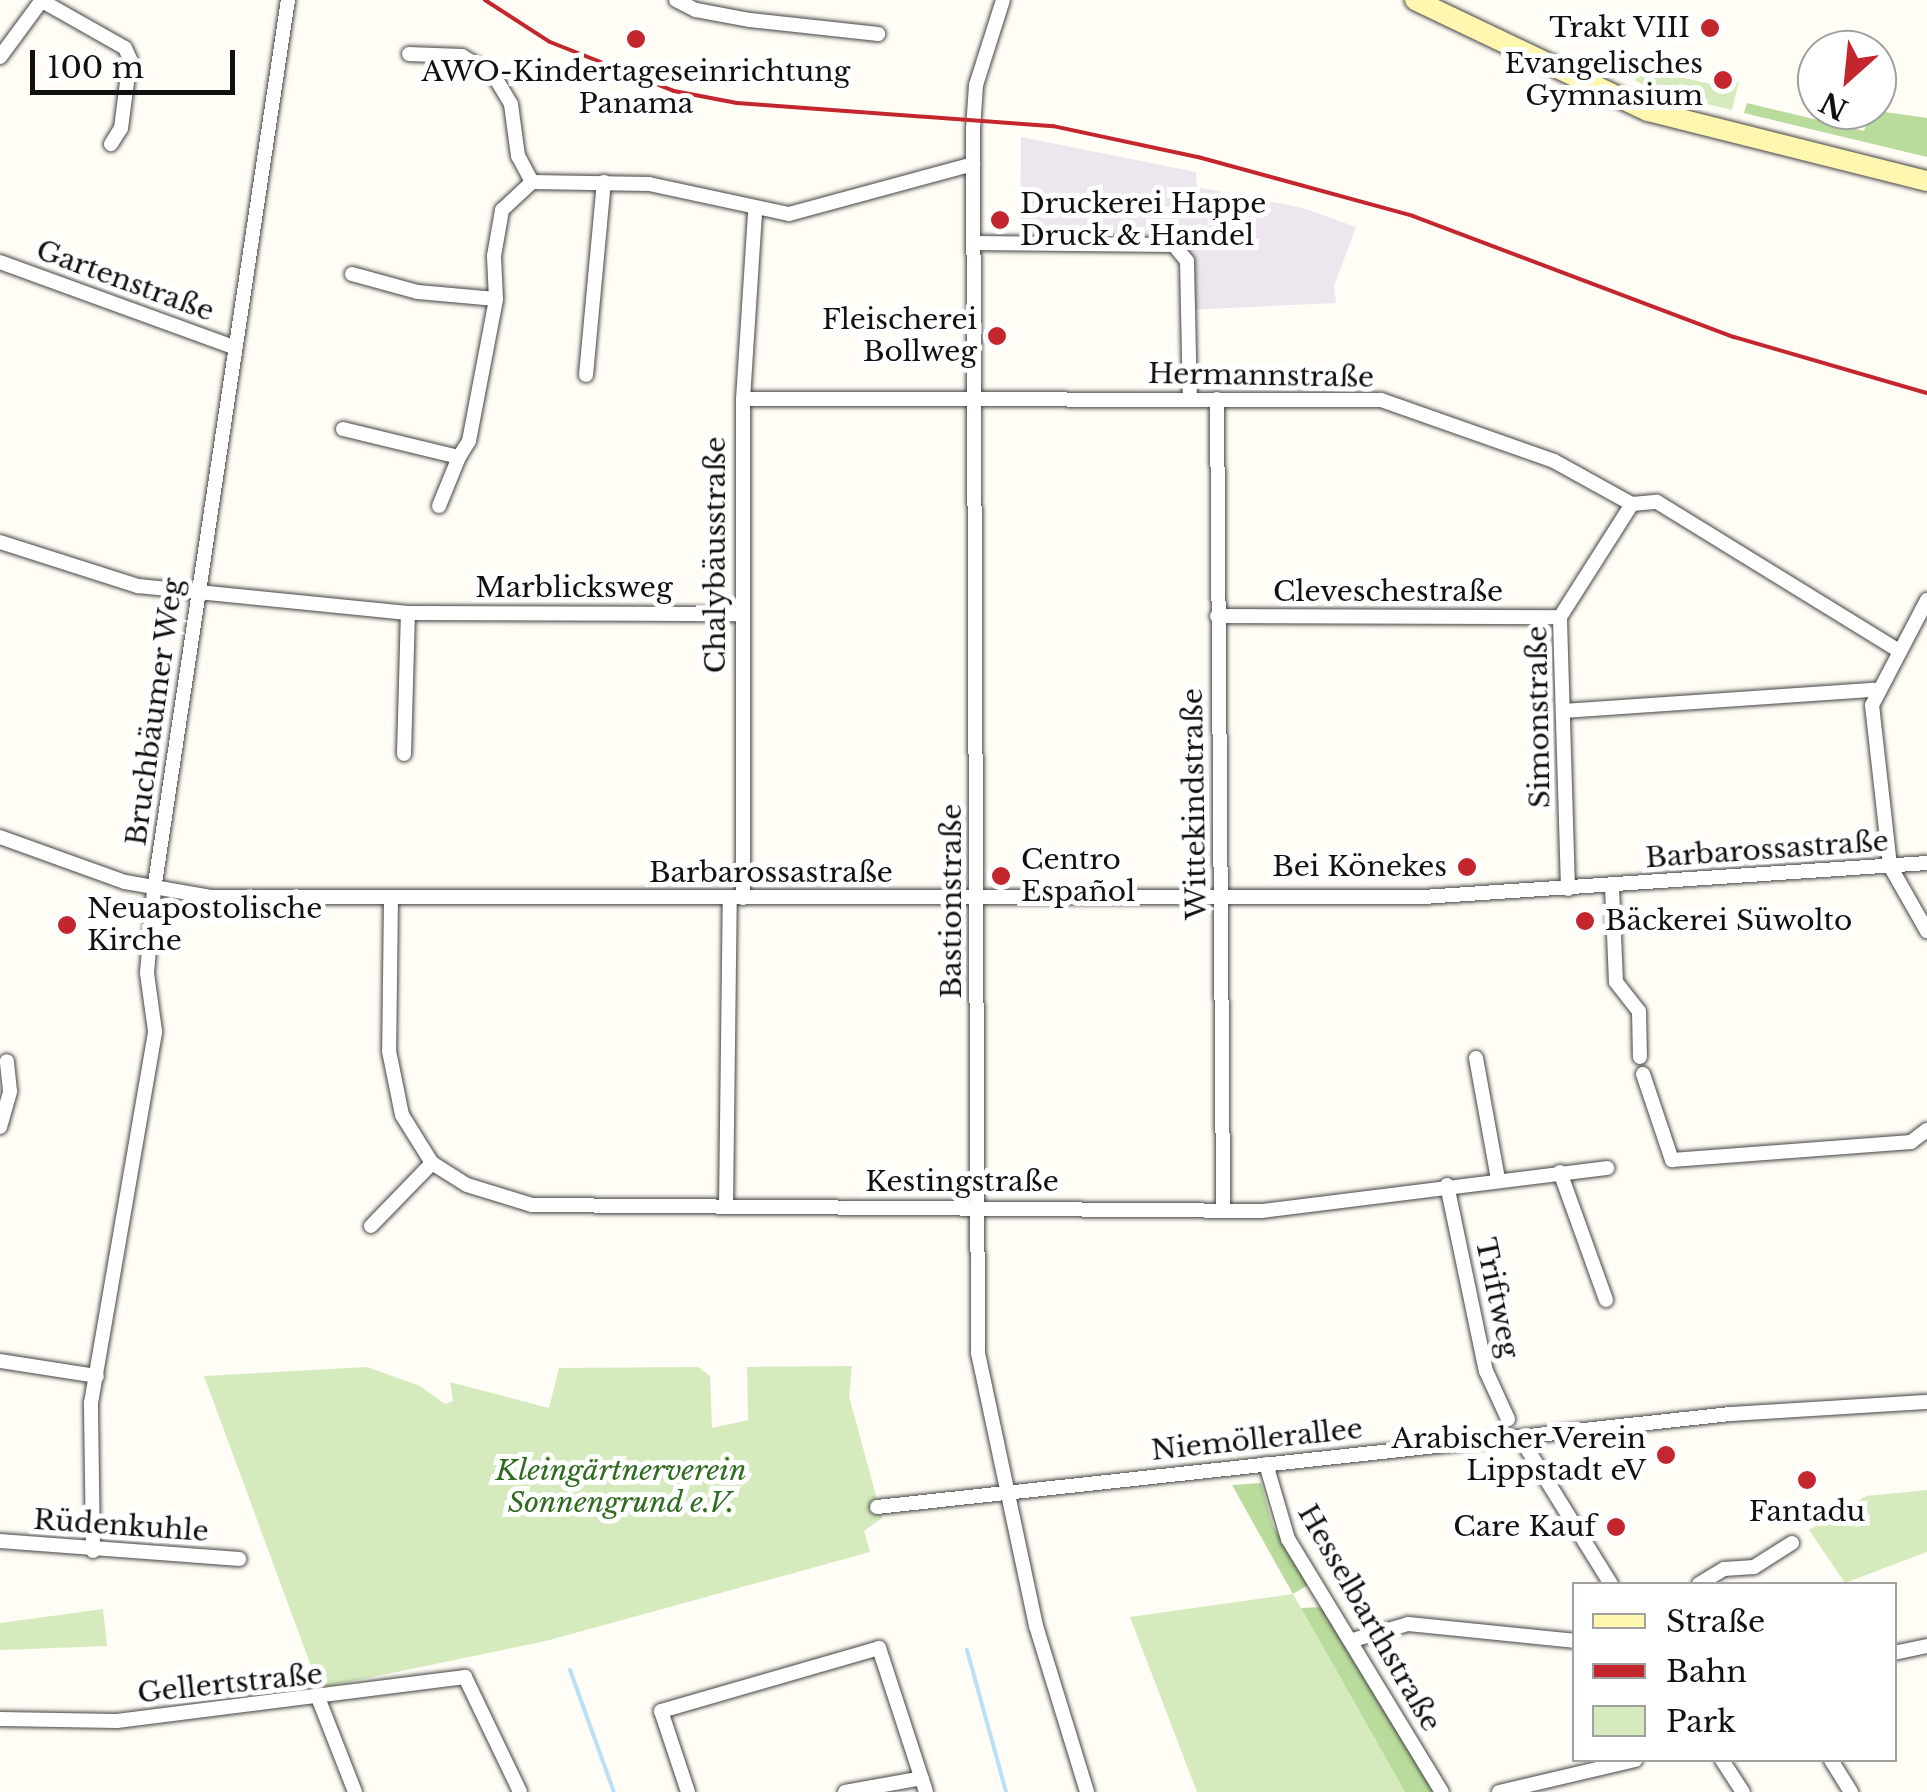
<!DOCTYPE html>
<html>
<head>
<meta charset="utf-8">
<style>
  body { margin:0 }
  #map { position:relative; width:1927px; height:1792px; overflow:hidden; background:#fffdf5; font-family:"Libre Baskerville",serif }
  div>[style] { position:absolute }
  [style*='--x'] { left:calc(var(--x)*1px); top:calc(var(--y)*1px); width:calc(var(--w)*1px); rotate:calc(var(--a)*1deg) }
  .industrial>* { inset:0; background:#eee6ef }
  .green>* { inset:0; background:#d5ebbd }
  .forest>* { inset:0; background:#b9dc9c }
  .stream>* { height:4px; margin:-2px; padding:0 2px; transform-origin:2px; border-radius:2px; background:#b9e0f7 }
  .roads { filter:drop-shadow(0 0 2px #444) drop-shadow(0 0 2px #444) }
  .minor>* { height:14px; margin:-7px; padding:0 7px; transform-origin:7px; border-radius:7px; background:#fff }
  .secondary>* { height:20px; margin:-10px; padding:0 10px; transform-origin:10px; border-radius:10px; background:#fff6b0 }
  .rail>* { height:4px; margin:-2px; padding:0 2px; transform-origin:2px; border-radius:2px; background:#c4262e }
  .dots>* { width:28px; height:28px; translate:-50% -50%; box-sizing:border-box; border:5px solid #fff; border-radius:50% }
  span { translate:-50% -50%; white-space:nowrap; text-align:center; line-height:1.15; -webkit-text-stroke:10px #fff; paint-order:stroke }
  .poi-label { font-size:28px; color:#111 }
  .right { translate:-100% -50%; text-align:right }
  .left { translate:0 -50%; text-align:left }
  .street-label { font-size:28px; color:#111 }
  .park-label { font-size:28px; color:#2f6b1f; font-style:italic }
  .legend { position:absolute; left:1572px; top:1582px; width:325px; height:180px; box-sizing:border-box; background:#fff; border:2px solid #a0a0a0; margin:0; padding:12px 18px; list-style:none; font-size:30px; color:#111 }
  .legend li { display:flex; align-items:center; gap:20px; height:50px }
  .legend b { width:50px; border:2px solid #a0a0a0 }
  .north { position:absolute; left:1797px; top:30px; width:100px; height:100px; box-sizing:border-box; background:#fff; border:2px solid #a0a0a0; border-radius:50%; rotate:207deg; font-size:28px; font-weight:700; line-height:40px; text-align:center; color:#111 }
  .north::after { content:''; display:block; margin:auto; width:35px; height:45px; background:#c4262e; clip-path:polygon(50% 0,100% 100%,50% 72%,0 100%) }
  .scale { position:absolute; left:30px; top:50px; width:205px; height:45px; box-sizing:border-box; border:5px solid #111; border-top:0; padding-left:12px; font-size:30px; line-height:35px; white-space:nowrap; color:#111; -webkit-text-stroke:8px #fff; paint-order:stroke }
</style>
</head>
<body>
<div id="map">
  <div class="industrial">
    <div style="clip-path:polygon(1021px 137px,1196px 172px,1197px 187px,1303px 208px,1356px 227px,1334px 286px,1336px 303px,1188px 310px,1187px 261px,1174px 245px,1020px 243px)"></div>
  </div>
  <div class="green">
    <div style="clip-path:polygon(1655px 61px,1668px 74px,1728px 88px,1739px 81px,1732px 110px,1660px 93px,1634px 80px)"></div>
    <div style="clip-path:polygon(852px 1366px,849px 1396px,882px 1518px,864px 1531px,870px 1552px,546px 1641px,319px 1688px,204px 1376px,367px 1367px,420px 1386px,445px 1404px,453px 1401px,450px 1382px,549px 1408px,559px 1368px,698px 1367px,710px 1376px,712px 1428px,748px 1420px,747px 1367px)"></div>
    <div style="clip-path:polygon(1927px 1490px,1927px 1552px,1845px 1583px,1809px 1530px,1866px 1496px)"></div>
    <div style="clip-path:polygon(1293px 1594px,1405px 1792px,1197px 1792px,1130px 1617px)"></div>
    <div style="clip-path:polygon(103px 1609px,107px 1646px,0 1650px,0 1623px)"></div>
  </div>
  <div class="forest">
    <div style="clip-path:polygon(1747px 103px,1864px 131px,1871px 110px,1927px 118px,1927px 157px,1744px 113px)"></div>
    <div style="clip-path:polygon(1261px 1483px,1273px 1526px,1308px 1585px,1293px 1594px,1232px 1485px)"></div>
    <div style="clip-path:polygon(1323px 1607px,1435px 1792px,1405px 1792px,1301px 1608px)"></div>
  </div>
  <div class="stream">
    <div style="--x:967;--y:1650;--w:147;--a:74.6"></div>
    <div style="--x:570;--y:1670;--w:130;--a:70.2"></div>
  </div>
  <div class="roads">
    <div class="minor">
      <div style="--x:676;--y:0;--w:22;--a:27"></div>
      <div style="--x:696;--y:10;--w:55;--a:10.5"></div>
      <div style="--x:750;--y:20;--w:129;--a:6.2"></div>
      <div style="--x:1003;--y:0;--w:89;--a:107.6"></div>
      <div style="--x:976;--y:85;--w:44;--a:93.9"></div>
      <div style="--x:973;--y:129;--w:1224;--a:89.77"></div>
      <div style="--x:978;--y:1353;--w:279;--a:78"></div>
      <div style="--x:1036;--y:1626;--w:174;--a:72.9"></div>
      <div style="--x:42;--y:1;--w:95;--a:29.5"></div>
      <div style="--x:125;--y:48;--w:12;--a:66"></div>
      <div style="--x:130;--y:59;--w:70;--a:97.4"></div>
      <div style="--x:121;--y:128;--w:19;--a:122"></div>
      <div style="--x:0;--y:57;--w:71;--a:-53.6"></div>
      <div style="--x:532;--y:182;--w:117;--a:1"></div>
      <div style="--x:649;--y:184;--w:143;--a:12.1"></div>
      <div style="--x:789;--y:214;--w:191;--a:-15.2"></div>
      <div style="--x:974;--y:243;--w:200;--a:0.6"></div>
      <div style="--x:1174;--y:245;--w:21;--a:51"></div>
      <div style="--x:1187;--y:261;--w:138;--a:88.8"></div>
      <div style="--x:0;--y:262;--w:249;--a:20"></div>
      <div style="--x:352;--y:274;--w:68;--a:15.3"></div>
      <div style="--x:418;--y:292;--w:78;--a:5.1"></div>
      <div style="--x:586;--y:375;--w:194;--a:-84.7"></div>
      <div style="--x:743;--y:399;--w:638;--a:0.09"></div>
      <div style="--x:1381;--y:400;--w:183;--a:19.4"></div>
      <div style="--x:1554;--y:461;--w:89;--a:28.9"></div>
      <div style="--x:1632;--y:504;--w:25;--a:-5"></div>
      <div style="--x:1657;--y:502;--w:281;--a:31.6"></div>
      <div style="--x:1217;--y:399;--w:808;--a:89.57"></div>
      <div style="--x:343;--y:429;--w:119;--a:13.6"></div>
      <div style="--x:459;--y:457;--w:19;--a:-58"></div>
      <div style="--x:469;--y:441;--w:145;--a:-79.2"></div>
      <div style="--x:496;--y:299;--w:43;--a:-92.7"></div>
      <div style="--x:494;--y:256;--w:47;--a:-80.1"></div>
      <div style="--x:502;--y:210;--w:41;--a:-43"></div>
      <div style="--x:532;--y:182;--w:30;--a:-118"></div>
      <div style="--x:518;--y:156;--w:52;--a:-97.7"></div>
      <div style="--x:511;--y:104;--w:35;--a:-121"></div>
      <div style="--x:493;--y:74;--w:36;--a:-150"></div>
      <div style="--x:462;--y:56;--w:53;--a:-177.8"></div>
      <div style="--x:439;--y:506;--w:53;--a:-67.8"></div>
      <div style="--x:0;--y:542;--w:145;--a:17.7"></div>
      <div style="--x:138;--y:586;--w:271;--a:5.7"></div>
      <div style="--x:408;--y:613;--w:331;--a:0.2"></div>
      <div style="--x:1927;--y:600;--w:119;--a:117.6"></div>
      <div style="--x:1872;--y:705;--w:162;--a:83.6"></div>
      <div style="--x:1890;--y:866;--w:75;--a:60.4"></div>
      <div style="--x:1217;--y:616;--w:343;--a:0.2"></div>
      <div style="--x:1563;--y:711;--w:312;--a:-3.9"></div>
      <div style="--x:404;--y:754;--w:141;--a:-88.4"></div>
      <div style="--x:0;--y:837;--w:133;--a:19.8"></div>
      <div style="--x:125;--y:882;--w:87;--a:9.9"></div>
      <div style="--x:211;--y:897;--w:1212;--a:0"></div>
      <div style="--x:1423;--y:897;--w:505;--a:-3.86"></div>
      <div style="--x:1612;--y:887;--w:95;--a:87.6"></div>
      <div style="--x:1616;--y:982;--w:37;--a:52"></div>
      <div style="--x:1639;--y:1011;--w:46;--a:88.8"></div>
      <div style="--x:1568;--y:889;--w:272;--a:-91.7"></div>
      <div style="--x:1560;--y:617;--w:134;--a:-57.5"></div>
      <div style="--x:391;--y:898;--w:153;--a:90.7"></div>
      <div style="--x:389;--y:1051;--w:65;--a:78.5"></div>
      <div style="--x:402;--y:1115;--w:57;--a:58"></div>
      <div style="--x:432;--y:1163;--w:41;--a:32.2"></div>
      <div style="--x:467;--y:1185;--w:68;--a:17.1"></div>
      <div style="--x:532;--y:1205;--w:730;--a:0.47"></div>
      <div style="--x:1262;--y:1211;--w:348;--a:-7.1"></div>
      <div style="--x:743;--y:898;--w:499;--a:-90"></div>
      <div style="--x:743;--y:399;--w:187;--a:-86.3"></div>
      <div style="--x:1476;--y:1058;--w:123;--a:79.7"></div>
      <div style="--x:1643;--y:1074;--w:91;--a:71.4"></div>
      <div style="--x:1672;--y:1160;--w:240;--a:-4.3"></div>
      <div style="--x:1911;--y:1142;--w:20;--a:-37"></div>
      <div style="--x:0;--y:1127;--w:37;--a:-74"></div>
      <div style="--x:10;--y:1091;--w:30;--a:-96"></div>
      <div style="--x:1560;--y:1172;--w:136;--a:70.2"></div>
      <div style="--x:1447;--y:1185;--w:190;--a:78.2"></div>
      <div style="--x:1486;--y:1371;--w:53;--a:65.4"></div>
      <div style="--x:726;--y:1207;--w:309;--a:-89.3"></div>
      <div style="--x:371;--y:1226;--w:88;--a:-45.9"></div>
      <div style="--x:0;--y:1361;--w:98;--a:8.8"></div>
      <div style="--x:1521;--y:1439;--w:171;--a:58.2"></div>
      <div style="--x:1266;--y:1464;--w:78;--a:73.7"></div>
      <div style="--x:1288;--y:1539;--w:296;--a:58.7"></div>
      <div style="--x:877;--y:1507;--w:858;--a:-6.22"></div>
      <div style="--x:1730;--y:1414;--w:197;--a:-3.5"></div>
      <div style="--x:0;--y:1541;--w:240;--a:4.3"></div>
      <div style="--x:93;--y:1551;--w:148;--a:-90.8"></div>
      <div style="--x:91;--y:1403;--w:377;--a:-80.2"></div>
      <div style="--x:155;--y:1031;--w:59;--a:-97.9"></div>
      <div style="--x:147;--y:973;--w:83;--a:-85.2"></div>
      <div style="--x:154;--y:890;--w:900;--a:-81.44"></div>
      <div style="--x:1699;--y:1584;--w:29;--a:-31"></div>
      <div style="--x:1724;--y:1569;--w:30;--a:-4"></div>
      <div style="--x:1754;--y:1567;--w:45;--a:-32.3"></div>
      <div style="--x:1353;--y:1640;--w:57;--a:-16.2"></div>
      <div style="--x:1408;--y:1624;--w:167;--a:5.8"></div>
      <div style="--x:1894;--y:1653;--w:34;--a:-12"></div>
      <div style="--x:319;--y:1700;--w:99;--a:68.6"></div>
      <div style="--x:0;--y:1719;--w:117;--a:1"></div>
      <div style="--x:117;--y:1721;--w:351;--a:-7.2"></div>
      <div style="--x:465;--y:1677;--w:127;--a:64.4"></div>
      <div style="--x:1722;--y:1760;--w:38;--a:57"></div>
      <div style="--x:1831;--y:1760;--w:38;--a:58"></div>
      <div style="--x:688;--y:1792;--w:85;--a:-108.4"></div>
      <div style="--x:661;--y:1711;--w:227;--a:-16.1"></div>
      <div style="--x:879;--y:1648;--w:151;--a:71.9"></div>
      <div style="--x:845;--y:1792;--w:78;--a:-10.3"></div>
      <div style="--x:1499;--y:1792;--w:140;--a:-13.2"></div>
    </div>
    <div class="secondary">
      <div style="--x:1415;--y:0;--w:258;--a:25.5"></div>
      <div style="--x:1648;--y:111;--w:288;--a:14.1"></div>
    </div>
  </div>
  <div class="rail">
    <div style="--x:485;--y:0;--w:77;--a:32.9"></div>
    <div style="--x:550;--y:42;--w:133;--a:21.6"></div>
    <div style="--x:674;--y:91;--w:64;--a:10.8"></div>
    <div style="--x:737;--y:103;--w:317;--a:4.2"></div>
    <div style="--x:1053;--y:126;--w:148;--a:12.1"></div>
    <div style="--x:1198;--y:157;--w:223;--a:15.3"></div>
    <div style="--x:1413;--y:216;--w:343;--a:20.7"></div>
    <div style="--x:1734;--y:337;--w:201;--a:16.2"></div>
  </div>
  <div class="dots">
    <div style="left:1710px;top:28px;background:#c4262e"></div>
    <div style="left:636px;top:39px;background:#c4262e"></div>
    <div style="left:1723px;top:80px;background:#c4262e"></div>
    <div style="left:1000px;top:220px;background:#c4262e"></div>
    <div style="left:997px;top:336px;background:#c4262e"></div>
    <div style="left:1467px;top:867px;background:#c4262e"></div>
    <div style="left:1001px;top:876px;background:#c4262e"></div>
    <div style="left:1585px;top:921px;background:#c4262e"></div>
    <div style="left:67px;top:925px;background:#c4262e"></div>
    <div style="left:1666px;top:1455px;background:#c4262e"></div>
    <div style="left:1807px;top:1480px;background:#c4262e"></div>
    <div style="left:1616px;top:1527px;background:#c4262e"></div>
  </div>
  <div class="poi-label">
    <span class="right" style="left:1690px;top:28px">Trakt VIII</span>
    <span class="right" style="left:1703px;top:80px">Evangelisches<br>Gymnasium</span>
    <span style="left:636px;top:88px">AWO-Kindertageseinrichtung<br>Panama</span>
    <span class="left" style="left:1020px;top:220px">Druckerei Happe<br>Druck &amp; Handel</span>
    <span class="right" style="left:977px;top:336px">Fleischerei<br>Bollweg</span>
    <span class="left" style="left:1021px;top:876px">Centro<br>Español</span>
    <span class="right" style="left:1447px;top:867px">Bei Könekes</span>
    <span class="left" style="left:87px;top:925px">Neuapostolische<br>Kirche</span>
    <span class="left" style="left:1605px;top:921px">Bäckerei Süwolto</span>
    <span class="right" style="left:1646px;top:1455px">Arabischer Verein<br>Lippstadt eV</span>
    <span style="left:1807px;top:1512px">Fantadu</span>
    <span class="right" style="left:1596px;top:1527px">Care Kauf</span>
  </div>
  <div class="street-label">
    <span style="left:125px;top:281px;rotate:20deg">Gartenstraße</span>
    <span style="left:1261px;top:376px;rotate:1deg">Hermannstraße</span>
    <span style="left:716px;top:555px;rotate:-90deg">Chalybäusstraße</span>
    <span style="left:574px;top:588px">Marblicksweg</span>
    <span style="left:1388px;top:592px">Cleveschestraße</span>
    <span style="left:155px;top:712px;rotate:-82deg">Bruchbäumer Weg</span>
    <span style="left:1539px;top:717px;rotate:-91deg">Simonstraße</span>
    <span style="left:1195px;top:804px;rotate:-91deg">Wittekindstraße</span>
    <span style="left:1767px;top:850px;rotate:-4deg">Barbarossastraße</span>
    <span style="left:771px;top:873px">Barbarossastraße</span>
    <span style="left:952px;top:901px;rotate:-90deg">Bastionstraße</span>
    <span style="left:962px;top:1182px">Kestingstraße</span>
    <span style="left:1497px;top:1298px;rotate:78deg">Triftweg</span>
    <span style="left:1257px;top:1440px;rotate:-6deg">Niemöllerallee</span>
    <span style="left:121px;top:1526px;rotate:4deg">Rüdenkuhle</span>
    <span style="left:1369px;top:1618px;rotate:60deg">Hesselbarthstraße</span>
    <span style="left:230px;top:1684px;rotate:-6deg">Gellertstraße</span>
  </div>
  <div class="park-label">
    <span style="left:621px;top:1487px">Kleingärtnerverein<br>Sonnengrund e.V.</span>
  </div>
  <ul class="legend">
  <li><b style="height:12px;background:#fff6b0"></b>Straße</li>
  <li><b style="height:12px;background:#c4262e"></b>Bahn</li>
  <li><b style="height:28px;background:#d5ebbd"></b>Park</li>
  </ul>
  <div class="north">N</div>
  <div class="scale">100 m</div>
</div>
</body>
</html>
